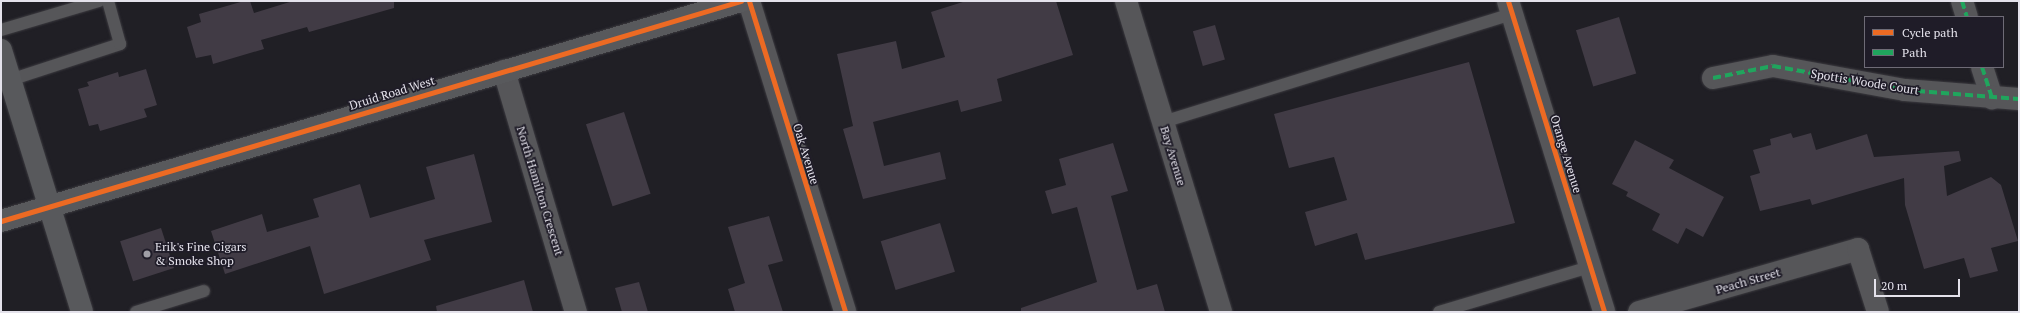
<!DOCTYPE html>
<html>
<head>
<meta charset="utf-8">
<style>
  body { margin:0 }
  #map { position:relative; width:2020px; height:313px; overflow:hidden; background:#201f25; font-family:"PT Serif",serif }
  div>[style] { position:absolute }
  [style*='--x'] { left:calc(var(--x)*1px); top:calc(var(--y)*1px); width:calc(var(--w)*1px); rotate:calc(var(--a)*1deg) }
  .building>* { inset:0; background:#413b45; transform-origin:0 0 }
  .roads { filter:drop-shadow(0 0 1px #3c3b40) drop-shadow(0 0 1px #3c3b40) }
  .lane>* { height:12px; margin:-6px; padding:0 6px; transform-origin:6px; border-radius:6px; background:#565659 }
  .street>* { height:22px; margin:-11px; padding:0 11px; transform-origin:11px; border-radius:11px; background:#565659 }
  .secondary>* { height:22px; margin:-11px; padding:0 11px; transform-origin:11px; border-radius:11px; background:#58595c }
  .quiet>* { height:4px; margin-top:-2px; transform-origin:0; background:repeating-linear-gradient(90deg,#20a55d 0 8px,transparent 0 12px) }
  .cycleway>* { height:5px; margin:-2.5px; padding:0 2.5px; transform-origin:2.5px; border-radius:2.5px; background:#ed6a23 }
  .dots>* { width:11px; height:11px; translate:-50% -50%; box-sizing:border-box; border:2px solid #1f1c28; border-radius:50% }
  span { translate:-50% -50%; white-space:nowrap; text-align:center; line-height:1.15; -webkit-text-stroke:3.5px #1f1c28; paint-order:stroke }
  .street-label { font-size:12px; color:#e4e2eb }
  .poi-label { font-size:12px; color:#e4e2eb }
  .left { translate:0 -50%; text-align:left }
  .frame { position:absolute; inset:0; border:2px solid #e4e2eb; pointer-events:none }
  .legend { position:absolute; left:1864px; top:16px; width:140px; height:52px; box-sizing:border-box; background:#1f1c28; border:1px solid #6e6b76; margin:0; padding:5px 7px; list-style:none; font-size:12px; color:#e4e2eb }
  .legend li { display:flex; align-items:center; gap:8px; height:20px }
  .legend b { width:20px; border:1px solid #6e6b76 }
  .scale { position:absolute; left:1874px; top:279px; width:86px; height:18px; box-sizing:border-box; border:2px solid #e4e2eb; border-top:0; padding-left:5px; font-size:12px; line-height:14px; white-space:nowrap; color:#e4e2eb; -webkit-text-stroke:3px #1f1c28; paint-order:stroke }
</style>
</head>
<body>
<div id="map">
  <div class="building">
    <div style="clip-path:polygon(244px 1px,250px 1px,254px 13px,293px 1px,394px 1px,394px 8px,309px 32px,307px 27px,261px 40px,264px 49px,213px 64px,211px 55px,196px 58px,187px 27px,201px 22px,199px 14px)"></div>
    <div style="clip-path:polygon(966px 1px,1056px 1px,1073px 55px,997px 79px,1002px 101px,961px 112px,958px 100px,873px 122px,884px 166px,940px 152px,946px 179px,863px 199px,843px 129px,853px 126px,837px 54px,896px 41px,902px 69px,945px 57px,931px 12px)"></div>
    <div style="left:1619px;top:17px;width:59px;height:45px;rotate:73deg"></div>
    <div style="left:1215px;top:25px;width:36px;height:23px;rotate:74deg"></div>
    <div style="clip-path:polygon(1469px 62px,1515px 223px,1365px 260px,1357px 233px,1315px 246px,1305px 212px,1347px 200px,1334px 157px,1289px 168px,1274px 114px)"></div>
    <div style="clip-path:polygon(146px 69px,157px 105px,144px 109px,147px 117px,100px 131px,98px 124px,89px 126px,78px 89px,89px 86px,87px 82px,118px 72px,119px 77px)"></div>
    <div style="left:624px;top:112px;width:86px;height:40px;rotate:72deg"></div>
    <div style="clip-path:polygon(1791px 133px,1793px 138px,1811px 133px,1816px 150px,1867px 134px,1874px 157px,1959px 151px,1961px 161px,1944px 166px,1947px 196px,1991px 177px,2001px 185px,2018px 241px,1991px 248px,1998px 271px,1970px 278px,1964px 258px,1924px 269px,1905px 205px,1904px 178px,1812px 205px,1810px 199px,1760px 211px,1750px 176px,1760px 173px,1753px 150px,1771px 145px,1770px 139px)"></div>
    <div style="clip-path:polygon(1635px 140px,1674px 160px,1669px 168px,1724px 197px,1703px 237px,1686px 228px,1678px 244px,1652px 230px,1660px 214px,1626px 196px,1628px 192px,1612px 184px)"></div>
    <div style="clip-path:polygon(1113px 143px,1128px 191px,1111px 196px,1137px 290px,1157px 284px,1165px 312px,1021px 312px,1021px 308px,1097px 282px,1077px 207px,1052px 214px,1045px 191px,1066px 185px,1059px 159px)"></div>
    <div style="clip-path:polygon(474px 154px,492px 222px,424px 240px,431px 260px,324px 294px,310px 246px,225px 274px,211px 231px,262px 214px,267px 232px,319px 217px,313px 199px,360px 184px,370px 218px,435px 199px,426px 167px)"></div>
    <div style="clip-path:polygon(769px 216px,783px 261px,768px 265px,783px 312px,735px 312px,728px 289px,745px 283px,728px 227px)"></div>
    <div style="left:940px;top:223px;width:51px;height:62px;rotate:73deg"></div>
    <div style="left:161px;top:228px;width:42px;height:43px;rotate:72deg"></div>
    <div style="clip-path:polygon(524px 280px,533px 312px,437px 312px,436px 306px)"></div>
    <div style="clip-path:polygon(639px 282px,648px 312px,622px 312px,615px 288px)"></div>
  </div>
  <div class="roads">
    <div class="lane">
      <div style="--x:1;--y:30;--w:102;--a:-16.5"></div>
      <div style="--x:10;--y:80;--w:116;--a:-18.1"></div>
      <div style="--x:120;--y:44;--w:45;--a:-105.6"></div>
      <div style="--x:1163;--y:122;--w:365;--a:-17.2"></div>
      <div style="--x:136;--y:312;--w:71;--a:-17.2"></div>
      <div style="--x:1439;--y:312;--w:158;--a:-16.6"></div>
    </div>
    <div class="street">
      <div style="--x:749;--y:1;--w:325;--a:72.8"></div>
      <div style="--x:1126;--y:1;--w:325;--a:73"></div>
      <div style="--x:1508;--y:1;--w:325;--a:72.8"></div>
      <div style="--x:1962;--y:1;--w:17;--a:73"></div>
      <div style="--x:1982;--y:67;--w:33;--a:72"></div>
      <div style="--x:504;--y:71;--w:252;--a:73.4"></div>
      <div style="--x:1713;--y:78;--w:61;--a:-11.3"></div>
      <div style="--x:1773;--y:66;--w:134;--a:10.3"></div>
      <div style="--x:1905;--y:90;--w:114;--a:4.5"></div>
      <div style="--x:1639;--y:312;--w:228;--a:-16"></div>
      <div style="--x:1858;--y:249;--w:66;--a:72.4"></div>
    </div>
    <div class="secondary">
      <div style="--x:1;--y:50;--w:274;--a:72.8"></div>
      <div style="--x:1;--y:221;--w:772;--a:-16.56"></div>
    </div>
  </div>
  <div class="quiet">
    <div style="--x:1962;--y:1;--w:17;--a:73"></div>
    <div style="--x:1982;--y:67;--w:33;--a:72"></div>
    <div style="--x:1713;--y:78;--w:61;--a:-11.3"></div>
    <div style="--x:1773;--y:66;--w:134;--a:10.3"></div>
    <div style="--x:1905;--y:90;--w:114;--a:4.5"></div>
  </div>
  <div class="cycleway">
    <div style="--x:749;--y:1;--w:325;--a:72.8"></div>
    <div style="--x:1508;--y:1;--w:325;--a:72.8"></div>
    <div style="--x:1;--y:221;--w:772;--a:-16.56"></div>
  </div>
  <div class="dots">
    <div style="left:147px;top:254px;background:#9f9ea6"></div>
  </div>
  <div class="street-label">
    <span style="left:1865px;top:82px;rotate:9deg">Spottis Woode Court</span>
    <span style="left:392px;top:93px;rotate:-17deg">Druid Road West</span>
    <span style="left:806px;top:154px;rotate:73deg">Oak Avenue</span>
    <span style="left:1566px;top:154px;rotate:73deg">Orange Avenue</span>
    <span style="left:1173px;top:156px;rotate:73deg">Bay Avenue</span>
    <span style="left:540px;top:191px;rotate:73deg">North Hamilton Crescent</span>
    <span style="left:1748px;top:281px;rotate:-16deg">Peach Street</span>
  </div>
  <div class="poi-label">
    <span class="left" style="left:155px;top:254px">Erik's Fine Cigars<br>&amp; Smoke Shop</span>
  </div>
  <div class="frame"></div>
  <ul class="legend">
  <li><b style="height:5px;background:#ed6a23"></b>Cycle path</li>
  <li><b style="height:5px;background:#20a55d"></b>Path</li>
  </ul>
  <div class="scale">20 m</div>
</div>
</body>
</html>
